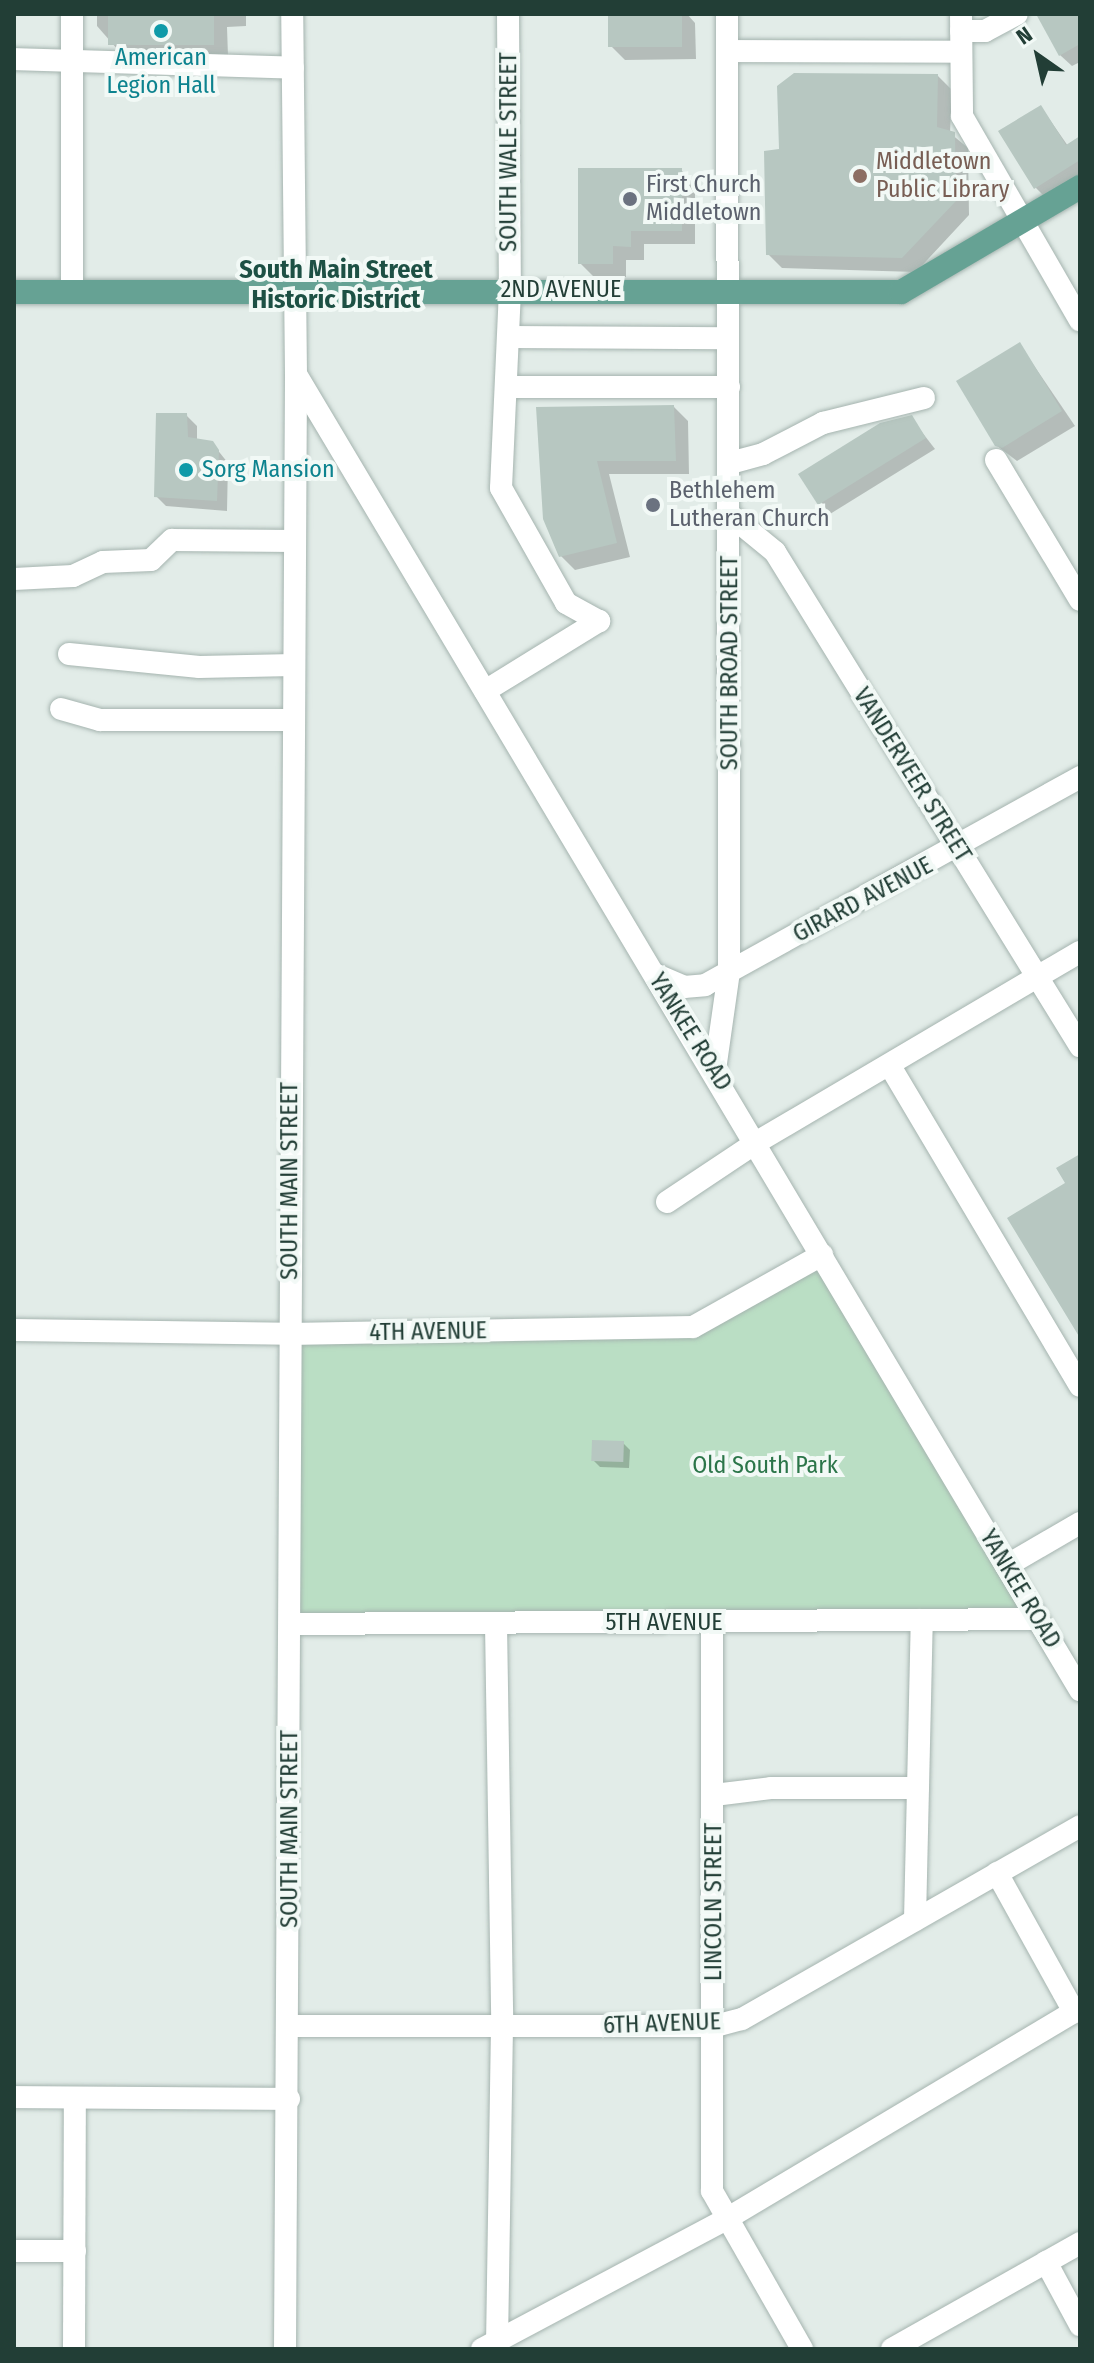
<!DOCTYPE html>
<html>
<head>
<meta charset="utf-8">
<style>
  body { margin:0 }
  #map { position:relative; width:1094px; height:2363px; overflow:hidden; background:#e2ece8; font-family:"Fira Sans Condensed",sans-serif }
  div>[style] { position:absolute }
  [style*='--x'] { left:calc(var(--x)*1px); top:calc(var(--y)*1px); width:calc(var(--w)*1px); rotate:calc(var(--a)*1deg) }
  .green>* { inset:0; background:#badec4 }
  .shadow>* { inset:0; background:#0003 }
  .building>* { inset:0; background:#b7c7c1; transform-origin:0 0 }
  .roads { filter:drop-shadow(0 0 2px #a5b4af) drop-shadow(0 0 2px #a5b4af) }
  .minor>* { height:22px; margin:-11px; padding:0 11px; transform-origin:11px; border-radius:11px; background:#fff }
  .major>* { height:24px; margin:-12px; padding:0 12px; transform-origin:12px; border-radius:12px; background:#66a294 }
  .dots>* { width:22px; height:22px; translate:-50% -50%; box-sizing:border-box; border:4px solid #f2f9f6; border-radius:50% }
  span { translate:-50% -50%; white-space:nowrap; text-align:center; line-height:1.15; -webkit-text-stroke:8px #f2f9f6; paint-order:stroke }
  .culture-label { font-size:24px; color:#0d838f }
  .left { translate:0 -50%; text-align:left }
  .street-label { font-size:24px; color:#223e36 }
  .education-label { font-size:24px; color:#785e54 }
  .worship-label { font-size:24px; color:#5b616d }
  .park-label { font-size:24px; color:#2b7549 }
  .neighbourhood-label { font-size:26px; color:#1d5044; font-weight:700 }
  .frame { position:absolute; inset:0; border:16px solid #223e36; pointer-events:none }
  .north { position:absolute; left:998px; top:16px; width:80px; height:80px; -webkit-text-stroke:6px #f2f9f6; paint-order:stroke; rotate:326deg; font-size:22px; font-weight:700; line-height:32px; text-align:center; color:#223e36 }
  .north::after { content:''; display:block; margin:auto; width:28px; height:36px; background:#223e36; clip-path:polygon(50% 0,100% 100%,50% 72%,0 100%) }
</style>
</head>
<body>
<div id="map">
  <div class="green">
    <div style="clip-path:polygon(822px 1255px,1037px 1619px,291px 1624px,288px 1334px,693px 1327px)"></div>
  </div>
  <div class="shadow">
    <div style="clip-path:polygon(97px 14px,246px 14px,246px 26px,227px 27px,228px 56px,125px 58px,97px 26px)"></div>
    <div style="clip-path:polygon(610px 14px,687px 14px,695px 23px,696px 59px,625px 60px,611px 46px)"></div>
    <div style="clip-path:polygon(1048px 14px,1080px 14px,1080px 62px,1072px 66px,1060px 55px)"></div>
    <div style="clip-path:polygon(938px 76px,952px 90px,950px 133px,968px 148px,969px 215px,916px 272px,782px 268px,768px 254px,781px 151px)"></div>
    <div style="clip-path:polygon(1041px 107px,1068px 146px,1080px 138px,1080px 177px,1046px 198px,1036px 188px)"></div>
    <div style="clip-path:polygon(681px 170px,695px 184px,695px 244px,644px 244px,644px 260px,626px 260px,626px 277px,594px 277px,580px 263px)"></div>
    <div style="clip-path:polygon(1020px 345px,1075px 426px,1017px 461px,996px 445px)"></div>
    <div style="clip-path:polygon(674px 407px,688px 421px,689px 474px,609px 474px,630px 557px,575px 570px,561px 556px,538px 409px)"></div>
    <div style="clip-path:polygon(186px 415px,197px 426px,197px 440px,212px 443px,228px 463px,227px 511px,166px 506px,156px 496px)"></div>
    <div style="clip-path:polygon(911px 418px,935px 449px,830px 514px,801px 474px)"></div>
    <div style="clip-path:polygon(623px 1443px,630px 1450px,629px 1468px,600px 1467px,593px 1460px)"></div>
  </div>
  <div class="building">
    <div style="left:108px;top:14px;width:106px;height:31px"></div>
    <div style="left:608px;top:14px;width:74px;height:33px"></div>
    <div style="clip-path:polygon(1036px 14px,1080px 14px,1080px 44px,1059px 56px)"></div>
    <div style="clip-path:polygon(794px 73px,938px 74px,937px 127px,955px 132px,956px 201px,902px 258px,766px 255px,764px 151px,779px 149px,777px 86px)"></div>
    <div style="clip-path:polygon(1041px 105px,1066px 145px,1080px 136px,1080px 160px,1034px 189px,998px 131px)"></div>
    <div style="clip-path:polygon(578px 168px,682px 168px,682px 231px,631px 231px,631px 247px,613px 246px,613px 264px,578px 264px)"></div>
    <div style="clip-path:polygon(1020px 342px,1062px 411px,1002px 448px,995px 446px,956px 381px)"></div>
    <div style="clip-path:polygon(674px 405px,676px 461px,597px 461px,617px 543px,559px 557px,543px 519px,536px 407px)"></div>
    <div style="clip-path:polygon(156px 413px,187px 413px,188px 437px,213px 441px,219px 450px,217px 501px,154px 497px)"></div>
    <div style="clip-path:polygon(912px 415px,926px 438px,818px 505px,798px 474px,880px 423px)"></div>
    <div style="clip-path:polygon(1080px 1154px,1080px 1338px,1007px 1218px,1065px 1183px,1056px 1168px)"></div>
    <div style="left:592px;top:1440px;width:32px;height:21px;rotate:2deg"></div>
  </div>
  <div class="roads">
    <div class="minor">
      <div style="--x:508;--y:14;--w:276;--a:89.6"></div>
      <div style="--x:510;--y:290;--w:198;--a:92.6"></div>
      <div style="--x:501;--y:488;--w:132;--a:60.5"></div>
      <div style="--x:566;--y:603;--w:38;--a:29"></div>
      <div style="--x:961;--y:14;--w:102;--a:89.4"></div>
      <div style="--x:962;--y:116;--w:236;--a:60"></div>
      <div style="--x:961;--y:31;--w:24;--a:0"></div>
      <div style="--x:985;--y:31;--w:36;--a:-28"></div>
      <div style="--x:727;--y:51;--w:234;--a:0.2"></div>
      <div style="--x:14;--y:59;--w:279;--a:1.8"></div>
      <div style="--x:72;--y:292;--w:278;--a:-90"></div>
      <div style="--x:508;--y:337;--w:220;--a:0.3"></div>
      <div style="--x:297;--y:376;--w:1530;--a:59.21"></div>
      <div style="--x:506;--y:387;--w:223;--a:0"></div>
      <div style="--x:996;--y:460;--w:163;--a:59"></div>
      <div style="--x:730;--y:463;--w:34;--a:-15"></div>
      <div style="--x:763;--y:454;--w:68;--a:-27.3"></div>
      <div style="--x:823;--y:423;--w:104;--a:-13.9"></div>
      <div style="--x:730;--y:515;--w:58;--a:39.4"></div>
      <div style="--x:775;--y:552;--w:581;--a:58.31"></div>
      <div style="--x:14;--y:579;--w:59;--a:-2.9"></div>
      <div style="--x:73;--y:576;--w:33;--a:-25"></div>
      <div style="--x:103;--y:562;--w:48;--a:-2.4"></div>
      <div style="--x:151;--y:560;--w:29;--a:-44"></div>
      <div style="--x:172;--y:540;--w:123;--a:0.5"></div>
      <div style="--x:69;--y:654;--w:131;--a:5.7"></div>
      <div style="--x:199;--y:667;--w:95;--a:-1.2"></div>
      <div style="--x:485;--y:691;--w:134;--a:-31.6"></div>
      <div style="--x:61;--y:709;--w:41;--a:15.8"></div>
      <div style="--x:100;--y:720;--w:193;--a:0"></div>
      <div style="--x:654;--y:974;--w:33;--a:23"></div>
      <div style="--x:684;--y:987;--w:21;--a:-5"></div>
      <div style="--x:705;--y:985;--w:429;--a:-29"></div>
      <div style="--x:890;--y:1066;--w:372;--a:59.3"></div>
      <div style="--x:715;--y:1070;--w:99;--a:-81.9"></div>
      <div style="--x:729;--y:972;--w:958;--a:-90.12"></div>
      <div style="--x:667;--y:1202;--w:108;--a:-33.7"></div>
      <div style="--x:757;--y:1142;--w:375;--a:-30.5"></div>
      <div style="--x:14;--y:1330;--w:274;--a:0.8"></div>
      <div style="--x:288;--y:1334;--w:405;--a:-1"></div>
      <div style="--x:693;--y:1327;--w:148;--a:-29.2"></div>
      <div style="--x:1006;--y:1566;--w:86;--a:-30.2"></div>
      <div style="--x:712;--y:1623;--w:568;--a:90"></div>
      <div style="--x:712;--y:2191;--w:182;--a:60.3"></div>
      <div style="--x:291;--y:1624;--w:746;--a:-0.38"></div>
      <div style="--x:496;--y:1624;--w:402;--a:89.1"></div>
      <div style="--x:502;--y:2026;--w:315;--a:90.9"></div>
      <div style="--x:714;--y:1795;--w:57;--a:-7"></div>
      <div style="--x:771;--y:1788;--w:147;--a:0"></div>
      <div style="--x:997;--y:1873;--w:159;--a:61"></div>
      <div style="--x:915;--y:1920;--w:300;--a:-88.7"></div>
      <div style="--x:289;--y:2026;--w:426;--a:0"></div>
      <div style="--x:715;--y:2026;--w:28;--a:-15"></div>
      <div style="--x:742;--y:2019;--w:389;--a:-29.7"></div>
      <div style="--x:14;--y:2097;--w:275;--a:0.4"></div>
      <div style="--x:14;--y:2251;--w:61;--a:0"></div>
      <div style="--x:1046;--y:2262;--w:72;--a:61.6"></div>
      <div style="--x:74;--y:2349;--w:251;--a:-89.8"></div>
      <div style="--x:285;--y:2349;--w:1974;--a:-89.68"></div>
      <div style="--x:296;--y:375;--w:361;--a:-90.6"></div>
      <div style="--x:482;--y:2349;--w:279;--a:-28"></div>
      <div style="--x:728;--y:2218;--w:410;--a:-30.8"></div>
      <div style="--x:892;--y:2349;--w:216;--a:-29.4"></div>
    </div>
    <div class="major">
      <div style="--x:14;--y:292;--w:887;--a:0"></div>
      <div style="--x:901;--y:292;--w:208;--a:-30.4"></div>
    </div>
  </div>
  <div class="dots">
    <div style="left:161px;top:31px;background:#0f9aa8"></div>
    <div style="left:860px;top:176px;background:#8d6e63"></div>
    <div style="left:630px;top:199px;background:#6b7280"></div>
    <div style="left:186px;top:470px;background:#0f9aa8"></div>
    <div style="left:653px;top:505px;background:#6b7280"></div>
  </div>
  <div class="culture-label">
    <span style="left:161px;top:72px">American<br>Legion Hall</span>
    <span class="left" style="left:202px;top:470px">Sorg Mansion</span>
  </div>
  <div class="street-label">
    <span style="left:509px;top:152px;rotate:-90deg">SOUTH WALE STREET</span>
    <span style="left:561px;top:290px">2ND AVENUE</span>
    <span style="left:730px;top:663px;rotate:-90deg">SOUTH BROAD STREET</span>
    <span style="left:912px;top:775px;rotate:58deg">VANDERVEER STREET</span>
    <span style="left:863px;top:900px;rotate:-28deg">GIRARD AVENUE</span>
    <span style="left:690px;top:1032px;rotate:58deg">YANKEE ROAD</span>
    <span style="left:290px;top:1181px;rotate:-90deg">SOUTH MAIN STREET</span>
    <span style="left:428px;top:1332px;rotate:-1deg">4TH AVENUE</span>
    <span style="left:1020px;top:1589px;rotate:59deg">YANKEE ROAD</span>
    <span style="left:664px;top:1623px">5TH AVENUE</span>
    <span style="left:290px;top:1829px;rotate:-90deg">SOUTH MAIN STREET</span>
    <span style="left:714px;top:1902px;rotate:-90deg">LINCOLN STREET</span>
    <span style="left:662px;top:2024px;rotate:-2deg">6TH AVENUE</span>
  </div>
  <div class="education-label">
    <span class="left" style="left:876px;top:176px">Middletown<br>Public Library</span>
  </div>
  <div class="worship-label">
    <span class="left" style="left:646px;top:199px">First Church<br>Middletown</span>
    <span class="left" style="left:669px;top:505px">Bethlehem<br>Lutheran Church</span>
  </div>
  <div class="park-label">
    <span style="left:765px;top:1466px">Old South Park</span>
  </div>
  <div class="neighbourhood-label">
    <span style="left:336px;top:285px">South Main Street<br>Historic District</span>
  </div>
  <div class="frame"></div>
  <div class="north">N</div>
</div>
</body>
</html>
